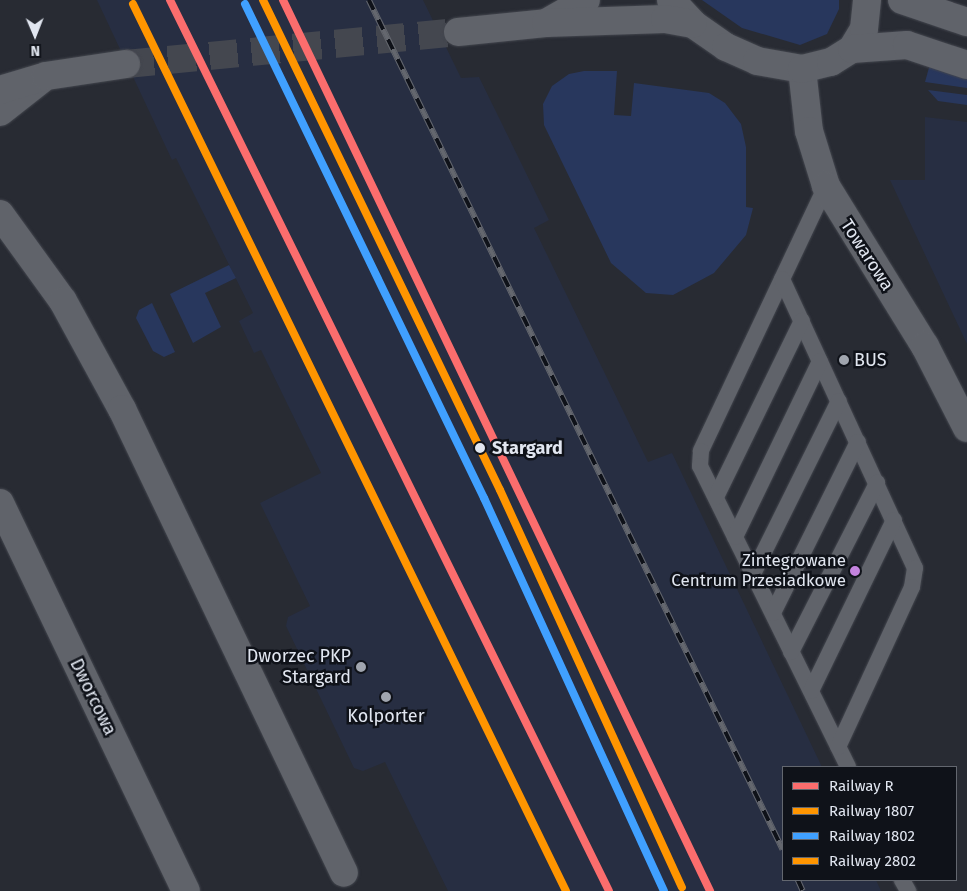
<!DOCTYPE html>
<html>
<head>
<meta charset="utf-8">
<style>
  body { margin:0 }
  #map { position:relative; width:967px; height:891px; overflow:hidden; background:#282b33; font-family:"Fira Sans",sans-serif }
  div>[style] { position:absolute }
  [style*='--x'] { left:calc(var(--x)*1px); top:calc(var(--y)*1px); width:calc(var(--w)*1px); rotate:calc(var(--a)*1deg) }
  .built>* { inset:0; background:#272e42 }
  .green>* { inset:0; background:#28375d }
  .secondary-tunnel>* { height:28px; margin-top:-14px; transform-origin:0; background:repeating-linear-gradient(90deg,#44474f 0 28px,transparent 0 42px) }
  .roads { filter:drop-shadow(0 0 1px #43464e) drop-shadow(0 0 1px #43464e) }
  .lane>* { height:16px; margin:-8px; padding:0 8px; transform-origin:8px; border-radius:8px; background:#60636a }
  .street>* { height:28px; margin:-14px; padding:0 14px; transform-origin:14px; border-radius:14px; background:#60636a }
  .secondary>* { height:28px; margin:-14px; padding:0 14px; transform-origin:14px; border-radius:14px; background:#60636a }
  .rail>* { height:5.5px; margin-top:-2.75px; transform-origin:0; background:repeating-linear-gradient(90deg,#0f1219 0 11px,#64676e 0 22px); box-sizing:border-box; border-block:1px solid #64676e }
  .rail-1>* { height:8px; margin:-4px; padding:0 4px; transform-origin:4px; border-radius:4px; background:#fb6d6d }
  .rail-2>* { height:8px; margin:-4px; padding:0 4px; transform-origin:4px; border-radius:4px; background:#ff9500 }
  .rail-3>* { height:8px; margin:-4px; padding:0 4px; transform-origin:4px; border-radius:4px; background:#40a0ff }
  .rail-4>* { height:8px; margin:-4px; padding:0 4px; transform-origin:4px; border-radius:4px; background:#ff9500 }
  .dots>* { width:14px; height:14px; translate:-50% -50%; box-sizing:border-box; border:2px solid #0f1219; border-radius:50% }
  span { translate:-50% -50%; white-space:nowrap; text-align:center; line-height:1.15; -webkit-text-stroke:5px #0f1219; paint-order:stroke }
  .bus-label { font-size:17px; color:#e1e6f0 }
  .right { translate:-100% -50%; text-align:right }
  .street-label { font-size:18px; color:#e1e6f0 }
  .poi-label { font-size:18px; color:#e1e6f0 }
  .left { translate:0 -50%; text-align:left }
  .stop-label { font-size:18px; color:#e1e6f0; font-weight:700 }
  .legend { position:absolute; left:782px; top:766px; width:175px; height:115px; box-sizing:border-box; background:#0f1219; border:1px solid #63676f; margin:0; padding:6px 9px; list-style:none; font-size:15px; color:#e1e6f0 }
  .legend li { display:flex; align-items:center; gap:10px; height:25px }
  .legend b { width:25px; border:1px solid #63676f }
  .north { position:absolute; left:10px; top:10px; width:50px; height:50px; -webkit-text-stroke:4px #0f1219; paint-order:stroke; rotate:179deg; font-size:14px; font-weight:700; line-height:20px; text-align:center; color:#e1e6f0 }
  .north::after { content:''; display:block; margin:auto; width:18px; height:22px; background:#e1e6f0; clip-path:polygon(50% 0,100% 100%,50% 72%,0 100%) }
</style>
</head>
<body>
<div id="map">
  <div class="built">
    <div style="clip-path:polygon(97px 0,423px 0,461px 78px,479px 77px,549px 220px,534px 228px,648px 462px,672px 453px,822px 767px,783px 767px,783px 880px,876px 880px,881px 891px,448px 891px,385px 762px,363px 771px,354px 768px,286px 626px,288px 617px,310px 606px,260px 503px,321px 473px,261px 350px,254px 353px,239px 321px,253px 313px,176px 158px,172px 160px)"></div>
    <div style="clip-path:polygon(925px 117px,967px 122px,967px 344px,890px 180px,925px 180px)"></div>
  </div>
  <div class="green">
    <div style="clip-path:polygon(702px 0,839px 0,839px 9px,827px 34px,800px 45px,742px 28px)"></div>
    <div style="clip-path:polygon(930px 64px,967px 76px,967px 88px,925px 82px)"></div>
    <div style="clip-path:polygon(584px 71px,617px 71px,614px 115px,631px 116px,634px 83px,709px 93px,725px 103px,741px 124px,746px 147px,746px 207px,753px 208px,746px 235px,714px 273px,673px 295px,646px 293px,611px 263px,544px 125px,543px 104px,552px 86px,569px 74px)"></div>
    <div style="clip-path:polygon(928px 90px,967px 95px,967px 105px,938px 101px)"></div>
    <div style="clip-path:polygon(229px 265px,236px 278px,205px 293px,221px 327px,193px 343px,170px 294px)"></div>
    <div style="clip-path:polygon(152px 303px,175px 352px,164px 357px,153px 351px,136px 318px,139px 310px)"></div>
  </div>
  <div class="secondary-tunnel">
    <div style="--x:126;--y:64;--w:334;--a:-5.5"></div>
  </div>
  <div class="roads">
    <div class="lane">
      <div style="--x:826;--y:186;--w:293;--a:115.3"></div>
      <div style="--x:701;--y:451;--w:15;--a:94"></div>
      <div style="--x:700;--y:466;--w:335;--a:63.8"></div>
      <div style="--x:782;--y:279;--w:318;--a:65.3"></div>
      <div style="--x:915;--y:568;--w:19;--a:99"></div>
      <div style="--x:912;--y:587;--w:176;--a:114.8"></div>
      <div style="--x:716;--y:497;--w:196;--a:-64"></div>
      <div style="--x:735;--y:537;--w:195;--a:-64.2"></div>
      <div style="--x:753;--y:574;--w:193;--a:-63.6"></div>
      <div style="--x:773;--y:613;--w:191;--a:-63.6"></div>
      <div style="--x:791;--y:652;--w:190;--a:-63"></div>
      <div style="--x:811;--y:691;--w:190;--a:-64.1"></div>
      <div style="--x:902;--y:880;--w:13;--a:61"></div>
    </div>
    <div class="street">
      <div style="--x:802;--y:69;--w:62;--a:83.6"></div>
      <div style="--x:809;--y:131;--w:58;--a:72.8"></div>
      <div style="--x:826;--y:186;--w:188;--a:58.3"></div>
      <div style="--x:925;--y:346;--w:92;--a:62.9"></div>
      <div style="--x:0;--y:112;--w:53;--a:-38.2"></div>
      <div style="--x:0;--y:214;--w:107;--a:54.1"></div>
      <div style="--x:63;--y:301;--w:123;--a:61.4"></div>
      <div style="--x:122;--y:409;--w:514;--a:64.43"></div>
      <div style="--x:0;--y:503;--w:430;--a:64.4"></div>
    </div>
    <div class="secondary">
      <div style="--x:671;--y:0;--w:33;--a:47"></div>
      <div style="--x:693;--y:24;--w:40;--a:34.9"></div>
      <div style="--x:726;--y:47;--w:34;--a:24"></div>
      <div style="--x:757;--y:61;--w:46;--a:10.1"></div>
      <div style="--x:802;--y:69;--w:30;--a:-14"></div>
      <div style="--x:831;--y:62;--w:25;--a:-32"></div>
      <div style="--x:852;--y:49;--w:23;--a:-59"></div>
      <div style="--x:864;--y:29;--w:29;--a:-84"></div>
      <div style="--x:902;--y:0;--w:69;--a:18.7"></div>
      <div style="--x:546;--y:23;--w:46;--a:-29.9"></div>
      <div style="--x:458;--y:32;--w:88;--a:-5.8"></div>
      <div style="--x:546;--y:23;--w:119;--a:-1.9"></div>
      <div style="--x:665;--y:19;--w:28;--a:10"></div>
      <div style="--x:852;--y:49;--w:55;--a:-4.2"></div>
      <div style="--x:907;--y:45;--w:63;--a:18.4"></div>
      <div style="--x:0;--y:90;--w:48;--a:-16.9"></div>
      <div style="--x:46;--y:76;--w:81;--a:-8.5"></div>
    </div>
  </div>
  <div class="rail">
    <div style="--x:369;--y:0;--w:945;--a:64.03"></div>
    <div style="--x:798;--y:880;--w:12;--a:66"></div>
  </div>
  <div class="rail-1">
    <div style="--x:170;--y:0;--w:993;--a:63.77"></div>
    <div style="--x:283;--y:0;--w:988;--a:64.39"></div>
  </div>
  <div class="rail-2">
    <div style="--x:133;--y:4;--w:987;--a:63.98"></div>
  </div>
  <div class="rail-3">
    <div style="--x:245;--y:4;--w:549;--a:64.18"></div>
    <div style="--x:484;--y:498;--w:432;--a:65.4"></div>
  </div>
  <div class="rail-4">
    <div style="--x:263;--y:0;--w:544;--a:64.19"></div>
    <div style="--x:500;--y:490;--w:437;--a:65.4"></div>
  </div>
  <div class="dots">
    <div style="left:844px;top:360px;background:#a0a5ae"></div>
    <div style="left:480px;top:448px;background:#e1e6f0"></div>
    <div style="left:855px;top:571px;background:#c483df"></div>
    <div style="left:361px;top:667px;background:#a0a5ae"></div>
    <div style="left:386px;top:697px;background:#a0a5ae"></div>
  </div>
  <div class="bus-label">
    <span class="right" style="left:846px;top:571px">Zintegrowane<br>Centrum Przesiadkowe</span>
  </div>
  <div class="street-label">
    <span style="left:867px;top:255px;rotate:57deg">Towarowa</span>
    <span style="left:93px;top:697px;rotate:64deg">Dworcowa</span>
  </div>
  <div class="poi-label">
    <span class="left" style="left:854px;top:360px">BUS</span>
    <span class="right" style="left:351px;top:667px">Dworzec PKP<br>Stargard</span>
    <span style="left:386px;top:716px">Kolporter</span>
  </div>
  <div class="stop-label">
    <span class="left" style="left:492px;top:448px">Stargard</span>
  </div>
  <ul class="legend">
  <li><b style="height:6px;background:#fb6d6d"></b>Railway R</li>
  <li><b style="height:6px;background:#ff9500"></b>Railway 1807</li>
  <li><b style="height:6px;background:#40a0ff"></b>Railway 1802</li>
  <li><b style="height:6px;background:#ff9500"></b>Railway 2802</li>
  </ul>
  <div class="north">N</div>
</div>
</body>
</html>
